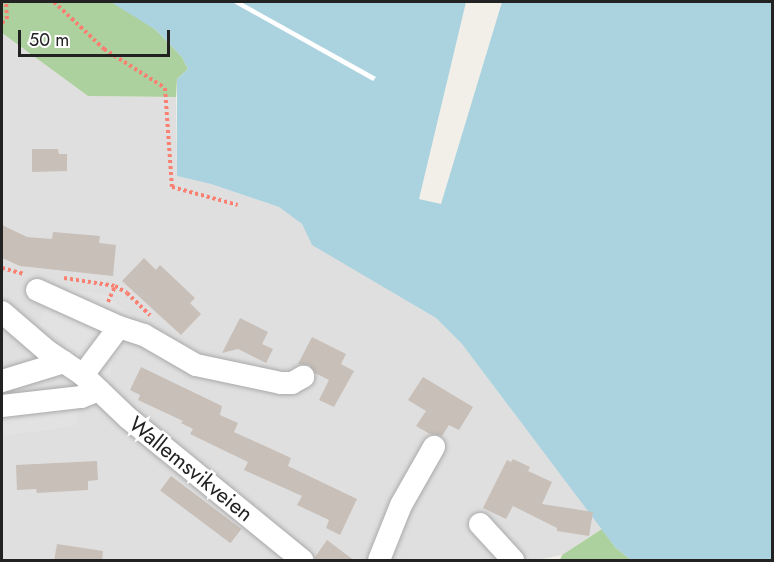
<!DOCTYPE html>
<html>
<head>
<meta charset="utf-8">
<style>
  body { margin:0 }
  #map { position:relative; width:774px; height:562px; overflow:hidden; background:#f2efe9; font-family:Jost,sans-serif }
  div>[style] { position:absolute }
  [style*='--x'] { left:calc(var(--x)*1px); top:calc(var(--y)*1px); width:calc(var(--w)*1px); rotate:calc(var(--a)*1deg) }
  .residential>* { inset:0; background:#e0dfdf }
  .forest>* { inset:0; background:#add19e }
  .parking>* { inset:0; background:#e2e2e2 }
  .water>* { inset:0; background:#aad3df }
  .pier>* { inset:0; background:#fff }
  .building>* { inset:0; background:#c7bfb8; transform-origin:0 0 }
  .path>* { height:4px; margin-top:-2px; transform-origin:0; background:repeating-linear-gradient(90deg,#fa8072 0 3px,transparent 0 6px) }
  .roads { filter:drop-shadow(0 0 2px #a9a9a9) drop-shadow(0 0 2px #a9a9a9) }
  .minor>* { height:22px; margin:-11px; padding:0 11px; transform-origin:11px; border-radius:11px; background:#fff }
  span { translate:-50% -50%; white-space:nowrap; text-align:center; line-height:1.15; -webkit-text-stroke:5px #fff; paint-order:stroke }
  .street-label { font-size:22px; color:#222 }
  .frame { position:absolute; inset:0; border:3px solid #222; pointer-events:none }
  .scale { position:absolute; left:18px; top:30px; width:152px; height:27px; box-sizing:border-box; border:3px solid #222; border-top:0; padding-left:8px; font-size:18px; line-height:21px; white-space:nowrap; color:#222; -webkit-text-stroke:4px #fff; paint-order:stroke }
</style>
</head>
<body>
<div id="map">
  <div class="residential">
    <div style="clip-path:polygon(2px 33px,88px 96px,176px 97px,177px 176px,211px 184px,279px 207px,302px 224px,313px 245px,436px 318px,462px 344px,602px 529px,562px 555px,537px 560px,2px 560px)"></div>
  </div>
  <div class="forest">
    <div style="clip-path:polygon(2px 2px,111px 2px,125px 9px,156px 30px,182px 57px,188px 69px,177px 79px,176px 97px,88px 96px,2px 33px)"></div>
    <div style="clip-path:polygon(602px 529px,615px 547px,631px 560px,560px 560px,562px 555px)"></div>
  </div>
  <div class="parking">
    <div style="clip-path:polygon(35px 283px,106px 295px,143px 325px,127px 340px,112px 362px,109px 386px,65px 349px,66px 342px,39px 326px,46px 307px)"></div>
    <div style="clip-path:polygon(78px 388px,78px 424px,69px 427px,2px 436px,2px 399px)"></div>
  </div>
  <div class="water">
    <div style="clip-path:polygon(111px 2px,466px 2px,419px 199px,441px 204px,502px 2px,772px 2px,772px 560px,631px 560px,615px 547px,462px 344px,436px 318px,312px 245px,302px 224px,279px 207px,211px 184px,177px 176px,177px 79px,188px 69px,182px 57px,156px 30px)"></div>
  </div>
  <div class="pier">
    <div style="clip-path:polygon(232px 2px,241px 2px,376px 77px,373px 81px)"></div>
  </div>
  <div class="building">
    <div style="clip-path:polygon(32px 149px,58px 149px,59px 154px,67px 154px,67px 171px,32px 172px)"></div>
    <div style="clip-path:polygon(2px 225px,27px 237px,52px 239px,53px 232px,100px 236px,99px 243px,116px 245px,113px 276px,20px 266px,2px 258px)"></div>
    <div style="clip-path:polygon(144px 258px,156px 270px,160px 265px,195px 298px,190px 303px,201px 314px,181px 335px,122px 281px)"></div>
    <div style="clip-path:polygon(240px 318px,268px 332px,262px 344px,273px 349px,266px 363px,238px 349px,222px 353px)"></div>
    <div style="clip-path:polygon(312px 337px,346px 354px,341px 364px,354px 371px,334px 407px,319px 400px,329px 380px,315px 373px,309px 365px,298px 364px)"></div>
    <div style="clip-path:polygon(141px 367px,222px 406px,220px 415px,238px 423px,234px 432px,291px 458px,288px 466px,357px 499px,340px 535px,326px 528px,329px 520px,297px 505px,302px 496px,244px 470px,248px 462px,190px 434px,193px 429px,181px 423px,183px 421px,138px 400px,140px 395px,130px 390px)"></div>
    <div style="clip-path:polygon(423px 377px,473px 407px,459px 430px,449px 425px,442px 436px,430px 434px,416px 426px,426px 411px,408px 400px)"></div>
    <div style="clip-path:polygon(513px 459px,530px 467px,528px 471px,552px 482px,542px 504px,593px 512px,589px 536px,557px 531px,557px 528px,513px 506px,506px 519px,483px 508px,507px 460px,511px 462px)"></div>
    <div style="clip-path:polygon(97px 461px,98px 480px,88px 481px,88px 490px,37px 493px,36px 489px,17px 490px,16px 465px)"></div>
    <div style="left:171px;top:476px;width:88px;height:18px;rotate:37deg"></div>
    <div style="clip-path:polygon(327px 540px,355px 561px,315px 561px,315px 557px)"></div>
    <div style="clip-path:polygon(57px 544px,103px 551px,102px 561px,54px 561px)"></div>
  </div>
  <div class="path">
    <div style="--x:54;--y:2;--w:69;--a:43.2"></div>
    <div style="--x:104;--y:49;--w:72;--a:32.6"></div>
    <div style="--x:165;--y:88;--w:99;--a:86"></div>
    <div style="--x:172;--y:187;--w:68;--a:15.3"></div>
    <div style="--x:2;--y:23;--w:6;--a:-39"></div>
    <div style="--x:7;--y:19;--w:17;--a:-93"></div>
    <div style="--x:2;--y:268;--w:23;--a:15"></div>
    <div style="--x:64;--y:278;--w:52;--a:8.9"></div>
    <div style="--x:115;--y:286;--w:14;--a:30"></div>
    <div style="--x:127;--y:293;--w:32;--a:44"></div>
    <div style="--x:108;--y:302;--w:17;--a:-66"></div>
  </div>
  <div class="roads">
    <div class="minor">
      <div style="--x:37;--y:290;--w:90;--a:24.3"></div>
      <div style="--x:2;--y:312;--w:58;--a:40.8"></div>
      <div style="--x:46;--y:350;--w:45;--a:34"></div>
      <div style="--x:83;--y:375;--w:62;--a:43.7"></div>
      <div style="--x:128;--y:418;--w:225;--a:39.2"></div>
      <div style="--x:83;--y:375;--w:60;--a:-53.1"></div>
      <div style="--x:119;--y:327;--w:26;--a:18"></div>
      <div style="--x:144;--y:335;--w:60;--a:30"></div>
      <div style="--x:196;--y:365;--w:87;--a:12"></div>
      <div style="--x:281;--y:383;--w:11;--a:0"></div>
      <div style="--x:292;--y:383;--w:13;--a:-29"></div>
      <div style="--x:2;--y:381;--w:65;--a:-17"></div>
      <div style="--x:2;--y:406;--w:80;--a:-6.5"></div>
      <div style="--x:81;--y:397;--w:19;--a:-21"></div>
      <div style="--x:480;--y:524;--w:49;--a:47.5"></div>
      <div style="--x:379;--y:560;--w:59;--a:-68.2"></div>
      <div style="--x:401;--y:505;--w:67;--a:-60.4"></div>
    </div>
  </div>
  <div class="street-label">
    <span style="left:191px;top:469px;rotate:39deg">Wallemsvikveien</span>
  </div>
  <div class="frame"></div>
  <div class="scale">50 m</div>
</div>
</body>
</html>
